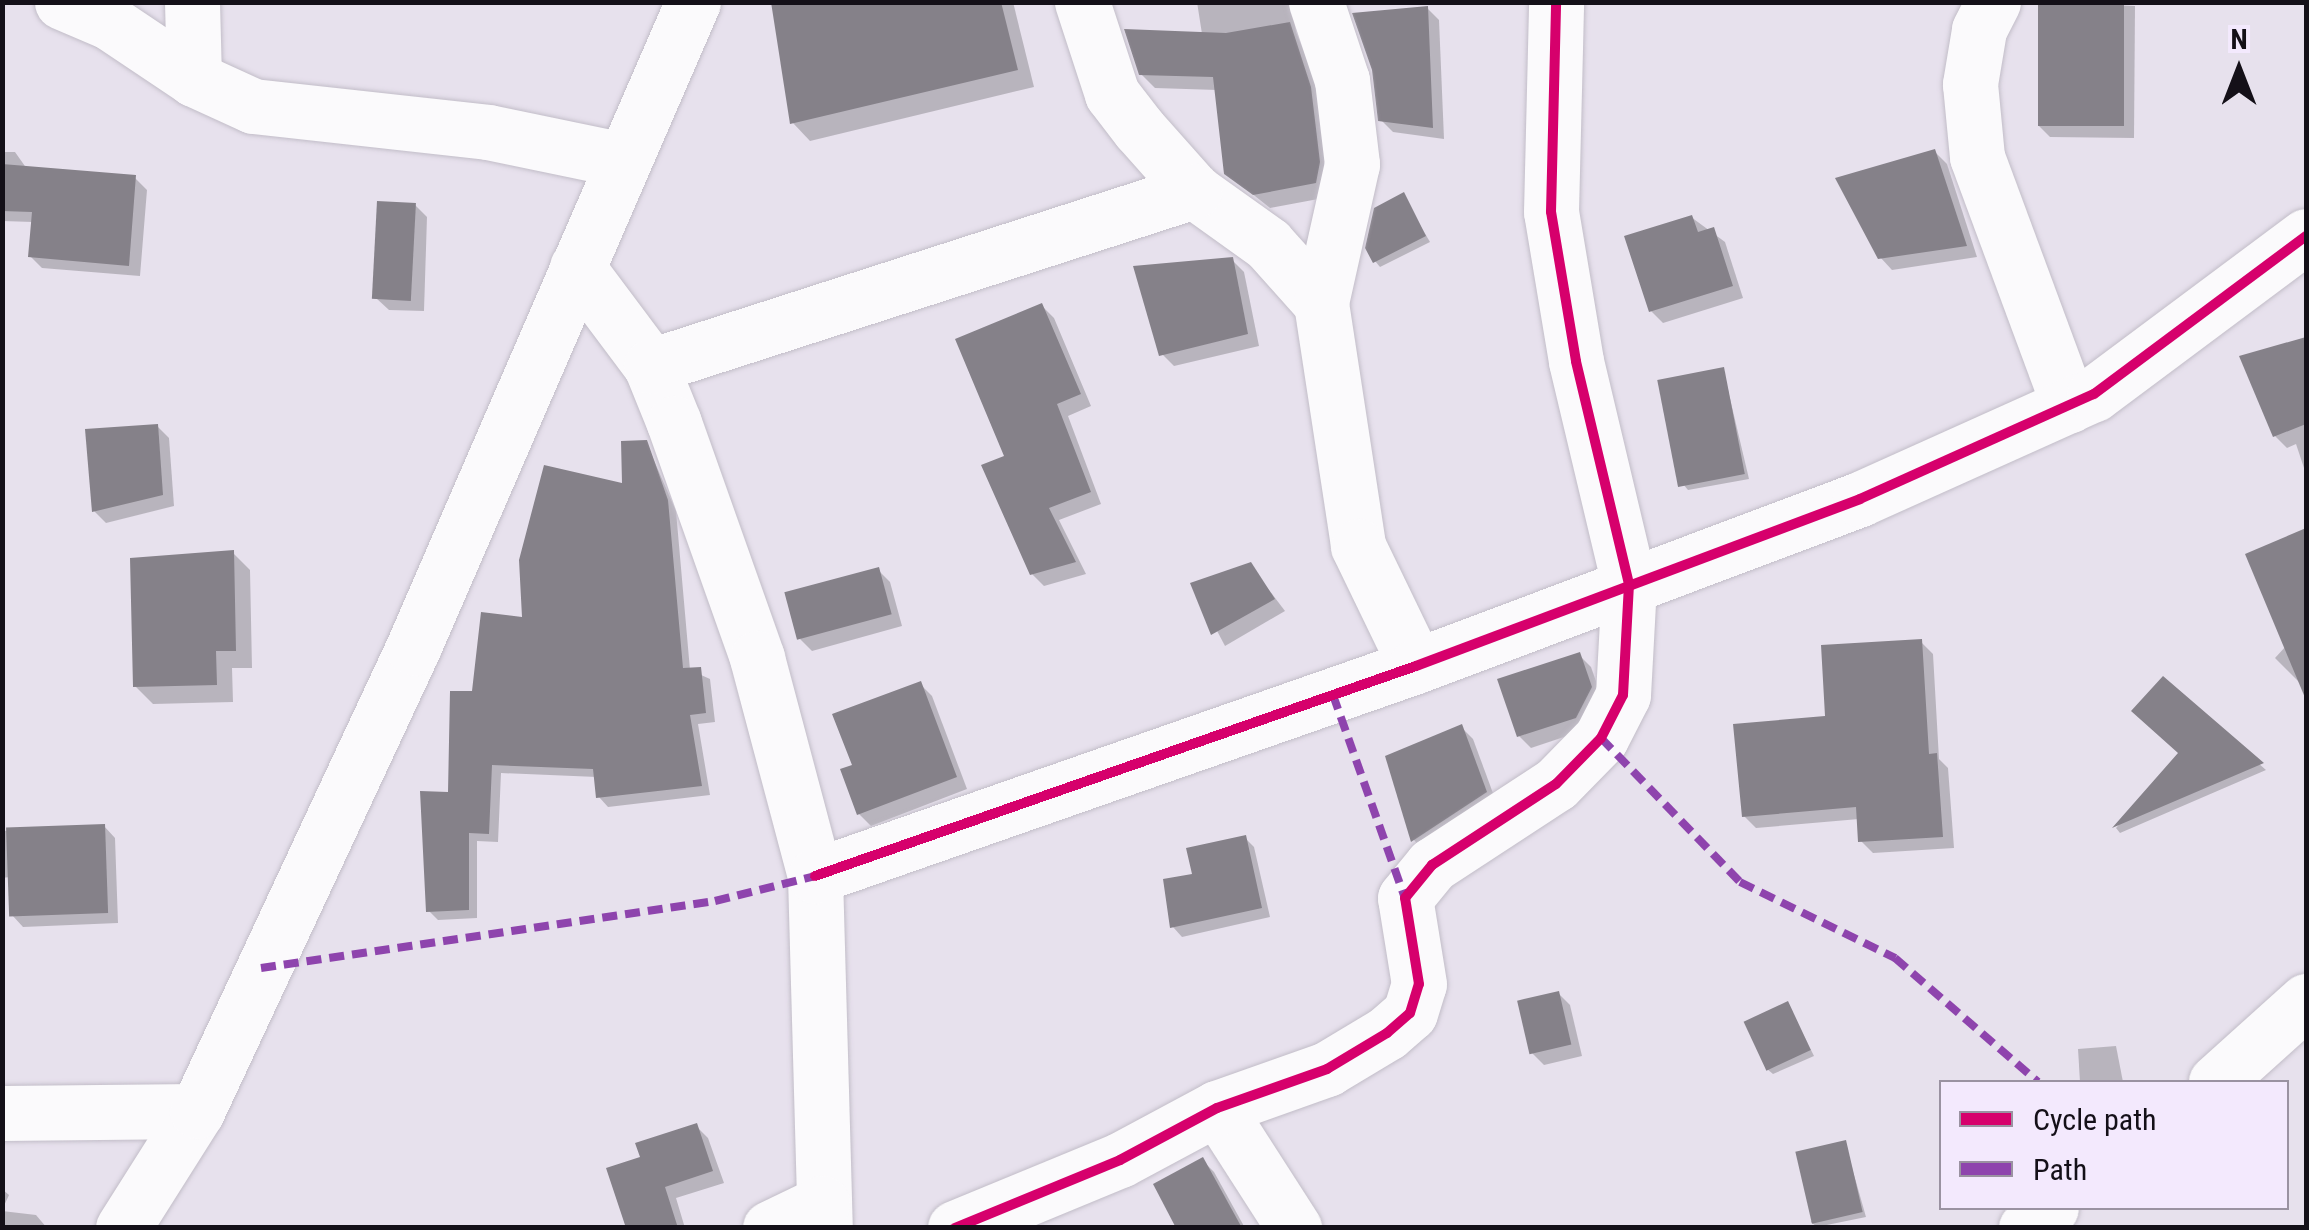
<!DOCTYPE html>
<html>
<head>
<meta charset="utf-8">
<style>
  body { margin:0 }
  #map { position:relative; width:2309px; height:1230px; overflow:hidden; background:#e7e1ed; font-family:"Roboto Condensed",sans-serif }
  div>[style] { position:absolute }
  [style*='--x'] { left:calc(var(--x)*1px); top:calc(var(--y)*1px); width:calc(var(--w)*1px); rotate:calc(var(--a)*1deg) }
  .shadow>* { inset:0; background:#0003 }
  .building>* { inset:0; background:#858189; transform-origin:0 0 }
  .roads { filter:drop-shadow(0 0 2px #c2bdc8) drop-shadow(0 0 2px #c2bdc8) }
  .minor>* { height:55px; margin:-27.5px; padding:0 27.5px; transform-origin:27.5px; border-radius:27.5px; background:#fbfafc }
  .quiet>* { height:8px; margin-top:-4px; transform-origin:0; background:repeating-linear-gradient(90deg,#8e44ad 0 15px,transparent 0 23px) }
  .cycleway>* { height:10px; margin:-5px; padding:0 5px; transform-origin:5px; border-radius:5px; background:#d6006c }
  span { translate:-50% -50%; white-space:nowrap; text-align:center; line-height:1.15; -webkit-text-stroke:10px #f3e9fd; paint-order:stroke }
  .frame { position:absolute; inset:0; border:5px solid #141018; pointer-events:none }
  .legend { position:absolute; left:1939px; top:1080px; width:350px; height:130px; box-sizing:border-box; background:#f3e9fd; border:2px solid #9a92a1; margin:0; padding:12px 18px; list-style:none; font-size:30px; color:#141018 }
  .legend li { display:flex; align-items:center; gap:20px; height:50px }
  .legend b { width:50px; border:2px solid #9a92a1 }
  .north { position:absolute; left:2189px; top:20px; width:100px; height:100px; -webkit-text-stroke:8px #f3e9fd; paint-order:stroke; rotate:0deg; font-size:28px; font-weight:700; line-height:40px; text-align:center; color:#141018 }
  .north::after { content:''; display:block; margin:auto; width:35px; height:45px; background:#141018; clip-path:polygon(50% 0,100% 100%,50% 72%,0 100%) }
</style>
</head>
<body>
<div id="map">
  <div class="shadow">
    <div style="clip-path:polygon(773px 2px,1013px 2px,1034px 87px,810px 141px,793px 123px)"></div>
    <div style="clip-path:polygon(1197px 2px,1291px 2px,1296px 32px,1325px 103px,1329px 197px,1270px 208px,1226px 173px,1217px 90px,1155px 88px,1141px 74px,1202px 34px)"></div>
    <div style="clip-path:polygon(2041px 2px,2135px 6px,2134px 138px,2050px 137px,2038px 125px)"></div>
    <div style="clip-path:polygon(1427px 8px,1439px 20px,1444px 139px,1393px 132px,1381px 120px)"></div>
    <div style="clip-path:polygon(2px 152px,15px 152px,27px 169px,135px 178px,147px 190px,140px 276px,42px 268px,30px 256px,33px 222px,2px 221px)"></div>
    <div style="clip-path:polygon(1935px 152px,1947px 164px,1977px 257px,1892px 270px,1880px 257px)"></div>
    <div style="clip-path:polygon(1403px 196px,1430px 242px,1380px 267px,1375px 261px)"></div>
    <div style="clip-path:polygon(415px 205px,427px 217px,424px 311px,389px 310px,376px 298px)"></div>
    <div style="clip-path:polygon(1691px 217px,1725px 242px,1743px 298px,1663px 323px,1651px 311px)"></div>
    <div style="clip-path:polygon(1232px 260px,1244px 272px,1259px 346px,1174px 366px,1162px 354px)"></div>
    <div style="clip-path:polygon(1042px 306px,1054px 318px,1091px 406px,1068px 416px,1101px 504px,1059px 520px,1086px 574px,1044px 586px,1032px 574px,1008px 457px)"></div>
    <div style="clip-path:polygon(2303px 356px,2306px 364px,2306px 474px,2296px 444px,2287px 448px,2275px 436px)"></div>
    <div style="clip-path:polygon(1723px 369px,1749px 479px,1688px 490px,1683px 484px)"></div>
    <div style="clip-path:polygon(157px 426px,169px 438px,174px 506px,106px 523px,94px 511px)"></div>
    <div style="clip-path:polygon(646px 442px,676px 511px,690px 670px,710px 679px,715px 722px,698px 724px,710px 795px,608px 807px,599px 797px,597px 777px,501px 773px,498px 842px,477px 841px,477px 918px,438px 920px,429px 911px,474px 694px,625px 486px)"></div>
    <div style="clip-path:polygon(2306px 531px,2306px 689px,2275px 658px,2286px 646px,2248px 555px)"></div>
    <div style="clip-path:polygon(233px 553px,250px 570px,252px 668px,232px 668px,233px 702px,153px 704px,135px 686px)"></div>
    <div style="clip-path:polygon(1250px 565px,1285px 611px,1225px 646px,1193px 585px)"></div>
    <div style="clip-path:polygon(878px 570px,890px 582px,902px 626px,812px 651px,800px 639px)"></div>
    <div style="clip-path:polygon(1921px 642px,1933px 654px,1939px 759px,1948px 768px,1954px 848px,1873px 853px,1861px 841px,1859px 819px,1756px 828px,1744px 816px,1828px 718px)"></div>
    <div style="clip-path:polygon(1579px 655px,1591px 667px,1603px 701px,1588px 729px,1531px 748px,1519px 736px)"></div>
    <div style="clip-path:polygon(2163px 679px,2266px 770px,2120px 833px,2116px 828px,2181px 753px)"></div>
    <div style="clip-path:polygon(920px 684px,932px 696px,967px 789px,871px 826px,859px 814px,855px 767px)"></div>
    <div style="clip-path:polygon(1461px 727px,1473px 739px,1497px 804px,1425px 852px,1414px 840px,1388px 757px)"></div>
    <div style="clip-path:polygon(104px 826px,115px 838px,118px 923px,23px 927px,12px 915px,10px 877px,2px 878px,2px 831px)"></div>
    <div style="clip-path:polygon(1245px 838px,1254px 847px,1270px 917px,1182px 937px,1173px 927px,1195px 876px)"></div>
    <div style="clip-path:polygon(1558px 993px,1570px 1005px,1582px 1056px,1544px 1065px,1532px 1053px)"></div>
    <div style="clip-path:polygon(1788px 1004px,1814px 1056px,1773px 1074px,1767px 1069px)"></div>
    <div style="clip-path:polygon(2116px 1046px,2123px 1082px,2080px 1082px,2078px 1049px)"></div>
    <div style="clip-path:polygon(696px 1126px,708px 1138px,724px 1183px,676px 1198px,685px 1228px,628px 1228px,643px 1158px)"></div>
    <div style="clip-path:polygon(1845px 1143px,1866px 1217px,1817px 1227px,1811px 1222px)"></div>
    <div style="clip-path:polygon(1202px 1160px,1214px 1172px,1245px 1228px,1179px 1228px)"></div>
    <div style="clip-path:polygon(2px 1189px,9px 1195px,2px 1210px)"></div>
    <div style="clip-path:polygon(2px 1211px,36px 1215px,47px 1228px,2px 1228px)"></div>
  </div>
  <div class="building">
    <div style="clip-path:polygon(771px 2px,1001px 2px,1018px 70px,790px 124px)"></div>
    <div style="left:2038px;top:2px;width:86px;height:124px"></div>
    <div style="clip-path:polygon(1428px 6px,1433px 128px,1378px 121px,1372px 70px,1352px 13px)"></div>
    <div style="clip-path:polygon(1290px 22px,1311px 87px,1320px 162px,1316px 183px,1253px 195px,1224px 174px,1213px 77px,1139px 75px,1124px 29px,1226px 33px)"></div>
    <div style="clip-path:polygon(1935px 149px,1967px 246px,1878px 259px,1835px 178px)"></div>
    <div style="clip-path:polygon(2px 164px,136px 175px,129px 266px,28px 257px,32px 212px,2px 211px)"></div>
    <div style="clip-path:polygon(1404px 192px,1426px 236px,1373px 263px,1365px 248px,1374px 208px)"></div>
    <div style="left:377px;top:201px;width:39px;height:98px;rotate:3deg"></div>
    <div style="clip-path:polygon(1692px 215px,1698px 232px,1714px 227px,1733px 286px,1649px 312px,1624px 236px)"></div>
    <div style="clip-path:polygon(1233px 257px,1248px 334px,1159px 356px,1133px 266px)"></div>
    <div style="clip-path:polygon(1042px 303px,1081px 394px,1057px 404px,1091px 492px,1049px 508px,1076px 562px,1030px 575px,981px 465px,1004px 456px,955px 339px)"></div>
    <div style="clip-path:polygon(2306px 337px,2306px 424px,2273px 437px,2239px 356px)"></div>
    <div style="left:1724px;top:367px;width:109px;height:68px;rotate:79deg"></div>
    <div style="clip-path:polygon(158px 424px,163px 495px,92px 512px,85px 429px)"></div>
    <div style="clip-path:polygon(647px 440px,668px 500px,683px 668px,701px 667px,706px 713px,690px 715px,702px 786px,596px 798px,593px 769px,492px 765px,489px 834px,469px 833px,469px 910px,426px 912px,420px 791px,448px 792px,450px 691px,472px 691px,481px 612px,522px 617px,519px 560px,544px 465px,622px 483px,621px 441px)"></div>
    <div style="clip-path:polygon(2306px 528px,2306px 700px,2245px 554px)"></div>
    <div style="clip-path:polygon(234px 550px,236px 651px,216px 651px,217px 685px,133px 687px,130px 558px)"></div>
    <div style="clip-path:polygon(1251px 562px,1275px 599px,1211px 635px,1190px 583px)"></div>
    <div style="left:879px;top:567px;width:49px;height:98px;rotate:75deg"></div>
    <div style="clip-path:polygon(1922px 639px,1929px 754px,1937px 753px,1943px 837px,1858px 842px,1856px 807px,1742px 817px,1733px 724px,1825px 716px,1821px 645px)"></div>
    <div style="clip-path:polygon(1580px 652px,1592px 687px,1576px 718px,1517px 737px,1497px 679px)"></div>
    <div style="clip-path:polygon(2163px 676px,2264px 763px,2112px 828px,2178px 753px,2131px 711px)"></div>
    <div style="clip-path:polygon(921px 681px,957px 777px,857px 815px,840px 769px,852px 765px,832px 714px)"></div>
    <div style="clip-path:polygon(1462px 724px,1487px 792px,1411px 842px,1385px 756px)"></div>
    <div style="left:105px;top:824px;width:89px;height:99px;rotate:88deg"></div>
    <div style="clip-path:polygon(1246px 835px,1262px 908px,1170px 928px,1163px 879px,1192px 874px,1186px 848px)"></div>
    <div style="left:1559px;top:991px;width:55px;height:43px;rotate:77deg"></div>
    <div style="left:1788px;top:1001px;width:54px;height:49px;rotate:65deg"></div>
    <div style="clip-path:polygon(697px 1123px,713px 1171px,665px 1187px,678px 1228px,626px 1228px,606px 1168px,640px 1157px,635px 1143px)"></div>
    <div style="left:1846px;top:1140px;width:74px;height:52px;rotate:77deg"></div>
    <div style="clip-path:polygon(1203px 1157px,1242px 1228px,1176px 1228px,1153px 1184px)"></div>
  </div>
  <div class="roads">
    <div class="minor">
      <div style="--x:62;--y:2;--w:51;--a:23.1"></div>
      <div style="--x:109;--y:22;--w:102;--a:33.8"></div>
      <div style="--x:194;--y:79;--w:65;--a:24.6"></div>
      <div style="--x:253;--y:106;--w:236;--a:6.3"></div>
      <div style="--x:488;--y:132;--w:138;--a:11.7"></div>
      <div style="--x:192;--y:2;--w:77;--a:88.5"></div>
      <div style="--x:1082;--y:2;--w:97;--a:71.9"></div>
      <div style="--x:1112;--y:94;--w:44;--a:52.4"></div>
      <div style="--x:1139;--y:129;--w:83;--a:48.4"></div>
      <div style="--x:1194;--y:191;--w:91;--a:35.6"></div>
      <div style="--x:1268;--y:244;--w:79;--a:48.1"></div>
      <div style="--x:1321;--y:303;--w:246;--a:81.3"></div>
      <div style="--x:1358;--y:546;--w:133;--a:64.2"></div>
      <div style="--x:1316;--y:2;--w:82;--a:71.6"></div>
      <div style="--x:1342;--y:80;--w:85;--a:83.2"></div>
      <div style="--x:1352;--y:164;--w:142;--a:102.6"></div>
      <div style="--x:1993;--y:2;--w:31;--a:117"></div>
      <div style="--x:1979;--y:30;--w:55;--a:99.5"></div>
      <div style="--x:1970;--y:84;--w:73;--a:84.5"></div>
      <div style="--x:1977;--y:157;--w:265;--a:69.7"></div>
      <div style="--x:577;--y:267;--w:124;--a:53.2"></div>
      <div style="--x:651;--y:366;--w:61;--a:68"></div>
      <div style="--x:674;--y:423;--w:249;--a:70.5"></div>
      <div style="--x:757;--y:658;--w:226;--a:75.1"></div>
      <div style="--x:815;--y:876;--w:352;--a:88.4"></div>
      <div style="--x:651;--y:366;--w:571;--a:-17.86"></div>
      <div style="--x:815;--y:876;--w:637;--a:-19.26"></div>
      <div style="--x:1416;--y:666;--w:474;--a:-20.6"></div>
      <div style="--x:1860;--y:499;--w:256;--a:-24.2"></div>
      <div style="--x:2094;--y:394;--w:264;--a:-36.7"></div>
      <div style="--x:2216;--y:1082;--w:121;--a:-42"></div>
      <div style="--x:1217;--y:1108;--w:143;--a:57.3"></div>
      <div style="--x:2;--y:1113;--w:195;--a:-0.6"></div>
      <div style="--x:123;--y:1228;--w:138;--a:-57.7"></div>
      <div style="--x:197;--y:1111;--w:511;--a:-64.99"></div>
      <div style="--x:413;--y:648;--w:704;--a:-66.57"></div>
      <div style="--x:770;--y:1228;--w:58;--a:-25.7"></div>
      <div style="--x:955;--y:1228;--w:178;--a:-22.4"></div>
      <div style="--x:1120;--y:1160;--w:110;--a:-28.2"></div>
      <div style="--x:1217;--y:1108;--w:117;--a:-19.5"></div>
      <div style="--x:1327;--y:1069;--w:70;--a:-31"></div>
      <div style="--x:1387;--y:1033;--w:30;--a:-41"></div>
      <div style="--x:1410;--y:1013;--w:30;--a:-73"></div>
      <div style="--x:1419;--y:984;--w:87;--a:-99.2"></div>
      <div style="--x:1405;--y:898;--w:43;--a:-50.7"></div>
      <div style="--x:1432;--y:865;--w:148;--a:-33.2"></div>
      <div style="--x:1556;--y:784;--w:64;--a:-45.6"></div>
      <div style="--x:1601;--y:738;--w:48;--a:-62.9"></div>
      <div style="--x:1623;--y:695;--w:111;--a:-86.9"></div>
      <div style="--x:1629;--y:584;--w:229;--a:-103.4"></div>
      <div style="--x:1576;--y:361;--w:151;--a:-99.5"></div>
      <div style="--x:1551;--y:212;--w:210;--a:-88.6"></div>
      <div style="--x:2026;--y:1228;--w:32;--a:-39"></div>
    </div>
  </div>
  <div class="quiet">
    <div style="--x:1333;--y:695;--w:215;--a:70.5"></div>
    <div style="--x:1601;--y:738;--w:200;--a:46"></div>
    <div style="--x:1740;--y:882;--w:173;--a:26.1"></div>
    <div style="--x:1895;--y:958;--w:189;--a:40.9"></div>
    <div style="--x:261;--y:968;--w:459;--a:-8.4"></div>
    <div style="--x:715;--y:901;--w:103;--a:-14"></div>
  </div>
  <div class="cycleway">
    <div style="--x:815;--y:876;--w:637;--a:-19.26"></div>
    <div style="--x:1416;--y:666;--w:474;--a:-20.6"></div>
    <div style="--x:1860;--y:499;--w:256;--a:-24.2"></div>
    <div style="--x:2094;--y:394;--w:264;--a:-36.7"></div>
    <div style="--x:955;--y:1228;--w:178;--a:-22.4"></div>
    <div style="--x:1120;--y:1160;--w:110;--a:-28.2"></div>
    <div style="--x:1217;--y:1108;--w:117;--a:-19.5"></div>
    <div style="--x:1327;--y:1069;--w:70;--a:-31"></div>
    <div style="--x:1387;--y:1033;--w:30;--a:-41"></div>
    <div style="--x:1410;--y:1013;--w:30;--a:-73"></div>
    <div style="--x:1419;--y:984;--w:87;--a:-99.2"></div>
    <div style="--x:1405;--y:898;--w:43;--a:-50.7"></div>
    <div style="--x:1432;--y:865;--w:148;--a:-33.2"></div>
    <div style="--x:1556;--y:784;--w:64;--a:-45.6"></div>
    <div style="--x:1601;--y:738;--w:48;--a:-62.9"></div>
    <div style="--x:1623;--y:695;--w:111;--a:-86.9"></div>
    <div style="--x:1629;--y:584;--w:229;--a:-103.4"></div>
    <div style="--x:1576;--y:361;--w:151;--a:-99.5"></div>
    <div style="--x:1551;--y:212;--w:210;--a:-88.6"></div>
  </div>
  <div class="frame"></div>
  <ul class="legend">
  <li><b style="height:12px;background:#d6006c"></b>Cycle path</li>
  <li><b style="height:12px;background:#8e44ad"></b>Path</li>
  </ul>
  <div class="north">N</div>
</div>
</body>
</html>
